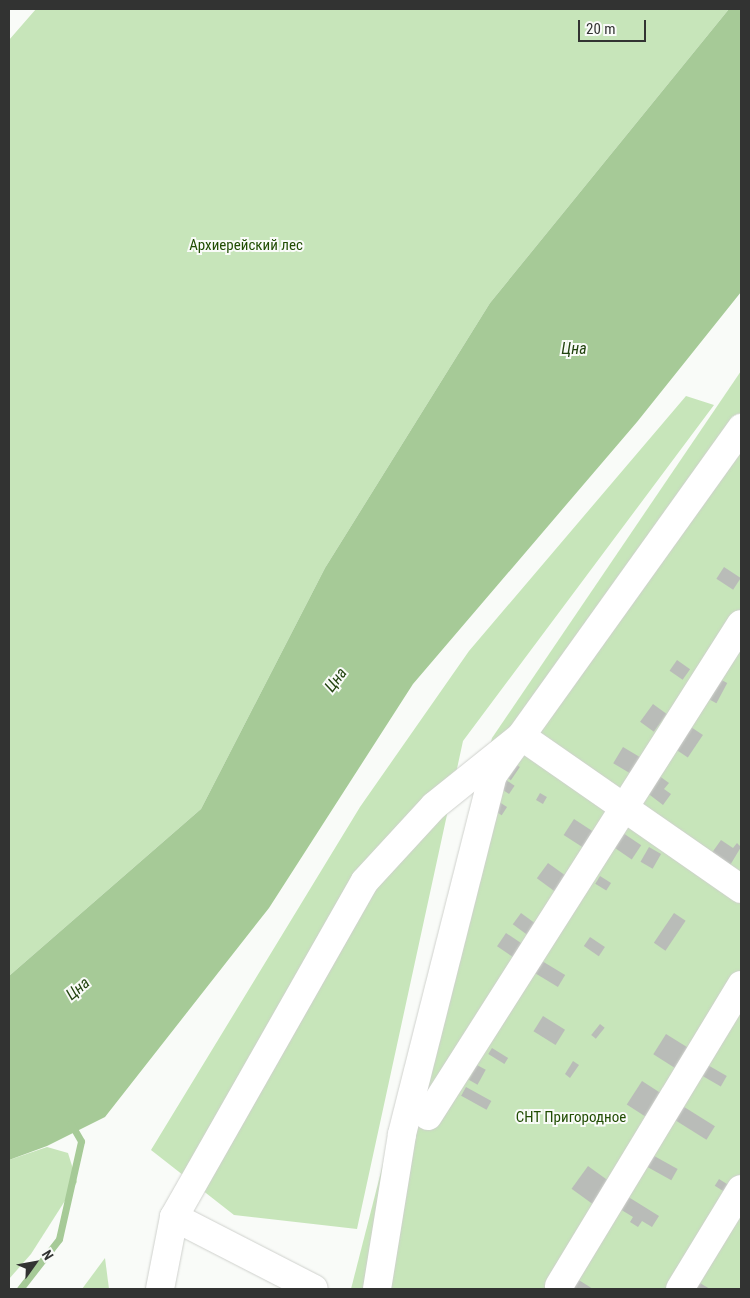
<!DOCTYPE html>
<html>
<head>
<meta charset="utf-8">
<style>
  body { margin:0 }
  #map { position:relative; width:750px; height:1298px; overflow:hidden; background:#f9fbf8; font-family:"Roboto Condensed",sans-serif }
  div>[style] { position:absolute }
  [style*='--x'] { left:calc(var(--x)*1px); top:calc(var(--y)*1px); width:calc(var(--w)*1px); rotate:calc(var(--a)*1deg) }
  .green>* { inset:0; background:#c7e5ba }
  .water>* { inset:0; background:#a6ca97 }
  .stream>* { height:7px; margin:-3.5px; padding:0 3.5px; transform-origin:3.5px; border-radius:3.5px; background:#a6ca97 }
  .building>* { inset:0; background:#b9bcb8; transform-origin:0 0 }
  .roads { filter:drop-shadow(0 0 1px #cfd1cd) drop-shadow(0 0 1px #cfd1cd) }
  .minor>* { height:28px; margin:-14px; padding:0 14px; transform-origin:14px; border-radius:14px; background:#fff }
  span { translate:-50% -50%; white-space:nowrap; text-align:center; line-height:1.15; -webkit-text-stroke:4px #f9fbf8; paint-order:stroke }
  .park-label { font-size:15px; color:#214d03 }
  .water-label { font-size:16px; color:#22430f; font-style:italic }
  .frame { position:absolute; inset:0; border:10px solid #323332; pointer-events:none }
  .north { position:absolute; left:10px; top:1238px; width:50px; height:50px; -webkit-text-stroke:4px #f9fbf8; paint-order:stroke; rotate:58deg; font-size:14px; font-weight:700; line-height:20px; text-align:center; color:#323332 }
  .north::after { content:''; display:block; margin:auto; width:18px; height:22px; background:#323332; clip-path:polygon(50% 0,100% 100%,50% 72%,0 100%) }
  .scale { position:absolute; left:578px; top:20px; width:68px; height:22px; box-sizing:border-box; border:2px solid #323332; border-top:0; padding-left:6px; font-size:15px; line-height:18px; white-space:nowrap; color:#323332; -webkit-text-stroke:4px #f9fbf8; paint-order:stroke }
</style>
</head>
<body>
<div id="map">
  <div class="green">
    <div style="clip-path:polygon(36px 9px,729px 9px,490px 303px,325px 568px,201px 809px,9px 976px,9px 40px)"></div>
    <div style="clip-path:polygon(741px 371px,741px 1289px,351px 1289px,492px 738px)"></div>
    <div style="clip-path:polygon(686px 396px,714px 405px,463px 741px,357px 1229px,234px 1215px,151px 1150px,360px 807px,469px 651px)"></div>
    <div style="clip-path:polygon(47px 1147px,68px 1153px,77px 1182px,31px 1254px,9px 1279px,9px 1160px)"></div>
    <div style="clip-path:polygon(105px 1258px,109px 1289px,82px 1289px)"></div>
  </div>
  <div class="water">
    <div style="clip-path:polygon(729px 9px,741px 9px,741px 292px,637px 422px,413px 684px,269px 908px,105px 1117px,47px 1146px,9px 1160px,9px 976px,201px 809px,325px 568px,490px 303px)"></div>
  </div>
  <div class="stream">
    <div style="--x:20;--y:1289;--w:63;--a:-52"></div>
    <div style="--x:59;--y:1239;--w:100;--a:-77.3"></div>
    <div style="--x:81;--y:1141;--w:20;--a:-120"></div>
  </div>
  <div class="building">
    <div style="left:724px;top:567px;width:20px;height:14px;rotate:33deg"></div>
    <div style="left:677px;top:660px;width:16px;height:13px;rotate:35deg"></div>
    <div style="left:714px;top:676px;width:15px;height:23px;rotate:28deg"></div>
    <div style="left:653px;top:704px;width:17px;height:22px;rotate:36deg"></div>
    <div style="left:688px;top:725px;width:18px;height:27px;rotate:34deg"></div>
    <div style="left:623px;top:747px;width:21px;height:19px;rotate:31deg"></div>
    <div style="left:514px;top:763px;width:7px;height:16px;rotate:34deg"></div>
    <div style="clip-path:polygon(658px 775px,669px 783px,664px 789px,671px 794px,663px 805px,646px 792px)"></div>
    <div style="left:503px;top:778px;width:14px;height:10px;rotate:34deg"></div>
    <div style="left:540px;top:793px;width:8px;height:8px;rotate:30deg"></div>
    <div style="left:496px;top:800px;width:13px;height:10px;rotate:32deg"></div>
    <div style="left:574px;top:819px;width:31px;height:19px;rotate:33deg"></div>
    <div style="left:623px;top:833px;width:22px;height:17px;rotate:34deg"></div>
    <div style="clip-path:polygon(721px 840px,733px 848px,737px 843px,741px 847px,729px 867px,711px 854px)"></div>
    <div style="left:649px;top:847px;width:14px;height:17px;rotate:30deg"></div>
    <div style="left:548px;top:863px;width:24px;height:19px;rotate:36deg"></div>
    <div style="left:600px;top:876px;width:13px;height:9px;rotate:32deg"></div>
    <div style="left:521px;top:913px;width:22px;height:14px;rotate:36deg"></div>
    <div style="left:674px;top:913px;width:14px;height:36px;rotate:34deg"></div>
    <div style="left:506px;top:933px;width:23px;height:16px;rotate:34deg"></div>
    <div style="left:590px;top:937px;width:18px;height:11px;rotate:34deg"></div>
    <div style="left:542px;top:961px;width:27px;height:14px;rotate:31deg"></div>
    <div style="left:543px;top:1016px;width:26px;height:18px;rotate:32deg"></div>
    <div style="left:600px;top:1024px;width:6px;height:14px;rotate:39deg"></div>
    <div style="left:666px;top:1034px;width:26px;height:24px;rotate:32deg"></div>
    <div style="left:492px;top:1048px;width:19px;height:7px;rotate:32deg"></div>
    <div style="clip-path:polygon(573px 1061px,579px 1065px,570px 1078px,565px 1074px)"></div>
    <div style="left:706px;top:1064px;width:24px;height:12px;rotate:30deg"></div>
    <div style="left:477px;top:1065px;width:10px;height:17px;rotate:29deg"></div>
    <div style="left:642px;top:1081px;width:24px;height:28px;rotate:33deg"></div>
    <div style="left:466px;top:1087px;width:29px;height:10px;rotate:29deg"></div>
    <div style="left:681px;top:1105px;width:40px;height:16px;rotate:32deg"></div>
    <div style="left:647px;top:1152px;width:35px;height:13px;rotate:29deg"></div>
    <div style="left:588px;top:1166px;width:29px;height:28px;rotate:36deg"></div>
    <div style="left:719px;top:1179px;width:15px;height:8px;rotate:32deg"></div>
    <div style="clip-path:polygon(622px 1193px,659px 1216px,652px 1227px,642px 1221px,638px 1227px,630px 1222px,633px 1217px,615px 1206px)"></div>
    <div style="clip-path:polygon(574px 1277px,593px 1289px,567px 1289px)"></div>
    <div style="clip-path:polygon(693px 1279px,710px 1289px,687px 1289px)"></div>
  </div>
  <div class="roads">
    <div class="minor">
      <div style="--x:428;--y:1116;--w:583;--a:-57.54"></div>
      <div style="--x:174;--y:1217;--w:157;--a:27.2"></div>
      <div style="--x:559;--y:1286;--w:352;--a:-58.8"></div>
      <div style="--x:160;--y:1289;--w:73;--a:-79"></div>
      <div style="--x:174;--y:1217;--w:386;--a:-60.4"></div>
      <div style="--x:365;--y:881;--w:102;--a:-47.4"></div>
      <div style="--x:434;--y:806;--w:112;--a:-38.8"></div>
      <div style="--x:521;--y:736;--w:268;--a:34.8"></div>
      <div style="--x:377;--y:1289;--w:157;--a:-80.8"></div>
      <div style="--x:402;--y:1134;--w:370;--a:-75.8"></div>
      <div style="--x:493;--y:775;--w:427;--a:-54.4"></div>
      <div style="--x:680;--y:1289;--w:117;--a:-58.6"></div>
    </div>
  </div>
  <div class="park-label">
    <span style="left:246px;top:246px">Архиерейский лес</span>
    <span style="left:571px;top:1118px">СНТ Пригородное</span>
  </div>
  <div class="water-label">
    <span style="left:574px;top:349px">Цна</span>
    <span style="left:336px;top:680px;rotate:-53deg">Цна</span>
    <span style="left:78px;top:989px;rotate:-40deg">Цна</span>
  </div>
  <div class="frame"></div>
  <div class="north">N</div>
  <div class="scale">20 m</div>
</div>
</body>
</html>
